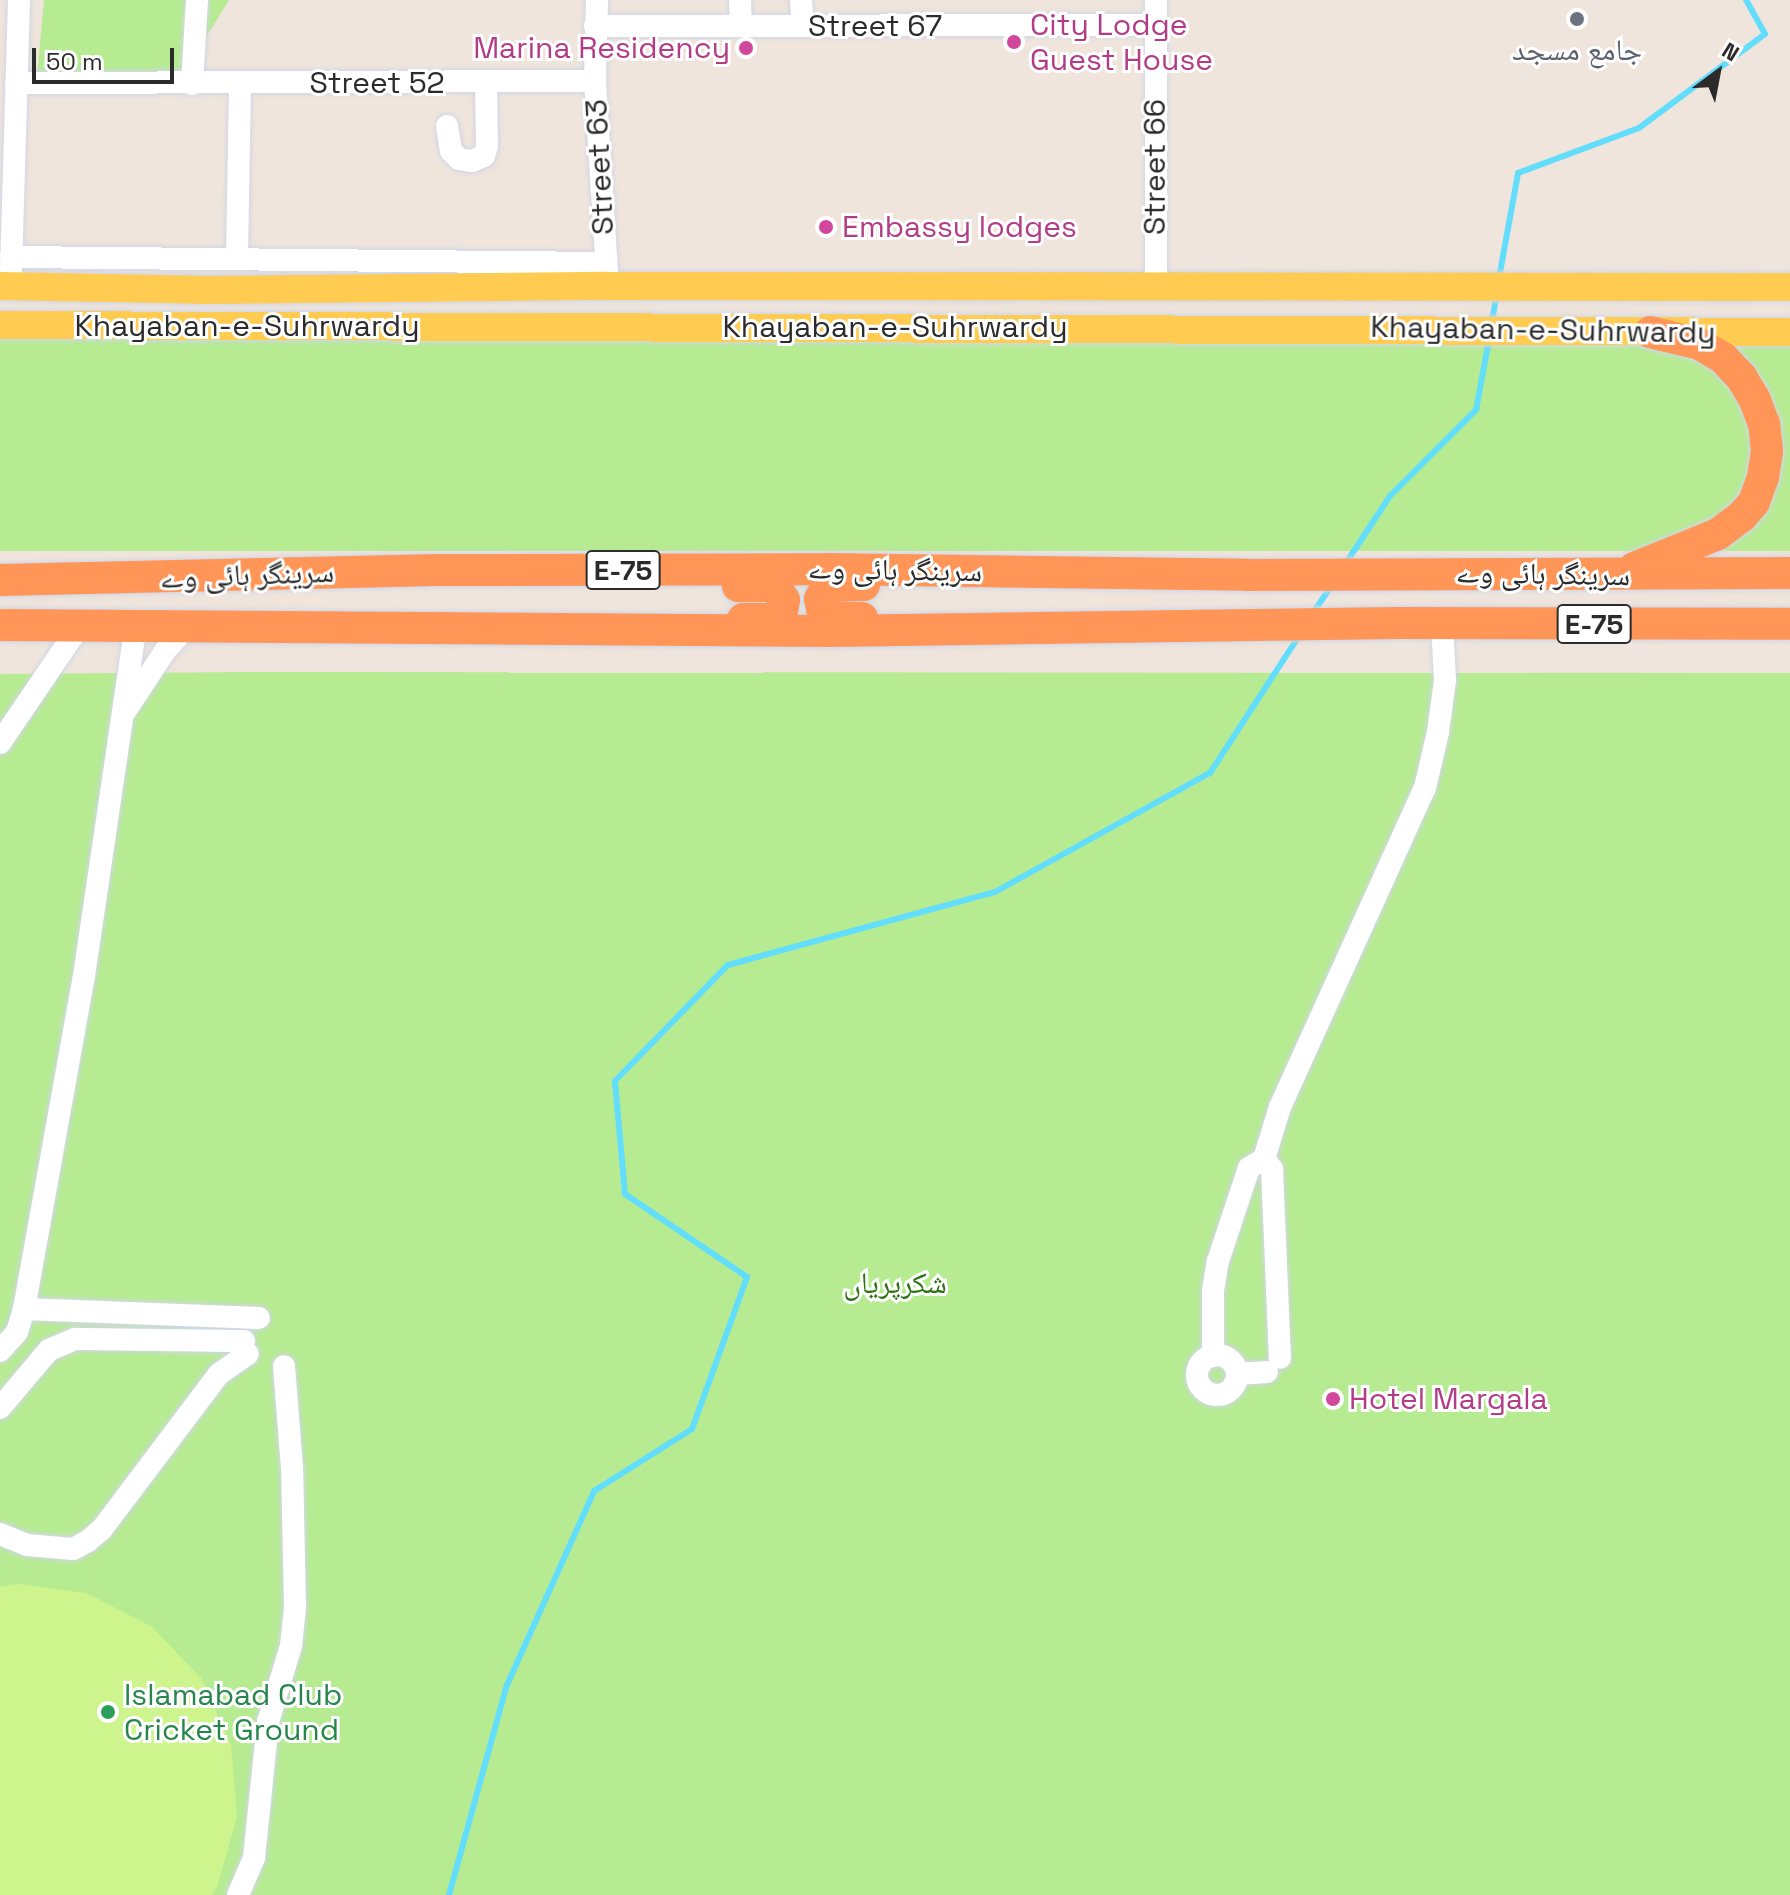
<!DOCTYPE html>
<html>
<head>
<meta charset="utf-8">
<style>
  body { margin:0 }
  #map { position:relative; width:1790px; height:1895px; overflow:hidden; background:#efe5dc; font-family:"Space Grotesk","Noto Naskh Arabic",sans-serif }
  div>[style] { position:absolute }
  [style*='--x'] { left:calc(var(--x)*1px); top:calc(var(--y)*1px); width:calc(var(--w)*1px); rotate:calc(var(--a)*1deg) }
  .green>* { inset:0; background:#b6eb92; transform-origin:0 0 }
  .pitch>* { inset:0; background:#cef48d }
  .stream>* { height:6px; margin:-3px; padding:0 3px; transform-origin:3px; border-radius:3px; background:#63ddfc }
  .roads { filter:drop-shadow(0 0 2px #d1d6e6) drop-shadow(0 0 2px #d1d6e6) }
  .minor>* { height:22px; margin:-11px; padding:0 11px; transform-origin:11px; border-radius:11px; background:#fff }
  .minor>.ring { margin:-11px; padding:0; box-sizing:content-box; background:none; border:22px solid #fff; border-radius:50% }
  .major>* { height:28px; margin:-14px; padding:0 14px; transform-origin:14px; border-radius:14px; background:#ffcb50 }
  .highway>* { height:32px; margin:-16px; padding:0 16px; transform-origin:16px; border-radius:16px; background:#ff9556 }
  .dots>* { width:22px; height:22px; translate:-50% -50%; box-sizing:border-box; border:4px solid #fff; border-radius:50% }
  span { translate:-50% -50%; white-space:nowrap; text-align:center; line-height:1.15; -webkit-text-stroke:6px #fff; paint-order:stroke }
  .shield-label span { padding:2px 6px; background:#fff; border:2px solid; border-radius:6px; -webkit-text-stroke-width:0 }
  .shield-label { font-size:28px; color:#2b2b2b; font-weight:700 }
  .hotel-label { font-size:30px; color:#b23c85 }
  .left { translate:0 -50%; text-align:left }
  .right { translate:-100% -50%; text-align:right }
  .street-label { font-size:30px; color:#2b2b2b }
  .worship-label { font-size:30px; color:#5b616d }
  .park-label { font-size:30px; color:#2c7112 }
  .leisure-label { font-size:30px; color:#27864d }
  .north { position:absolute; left:1678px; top:32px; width:80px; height:80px; -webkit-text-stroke:6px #fff; paint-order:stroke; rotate:32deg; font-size:22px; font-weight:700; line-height:32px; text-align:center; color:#2b2b2b }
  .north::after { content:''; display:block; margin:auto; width:28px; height:36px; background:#2b2b2b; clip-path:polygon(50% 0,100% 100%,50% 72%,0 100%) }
  .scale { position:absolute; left:32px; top:48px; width:142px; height:36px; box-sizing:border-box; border:4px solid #2b2b2b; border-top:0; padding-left:10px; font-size:24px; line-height:28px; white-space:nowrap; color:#2b2b2b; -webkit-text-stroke:6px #fff; paint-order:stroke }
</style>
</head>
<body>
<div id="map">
  <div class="green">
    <div style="clip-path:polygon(44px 0,229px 0,183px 75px,37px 78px)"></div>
    <div style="left:0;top:334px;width:1790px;height:217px"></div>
    <div style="clip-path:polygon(253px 672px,1790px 673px,1790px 1895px,0 1895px,0 674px)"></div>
  </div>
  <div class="pitch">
    <div style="clip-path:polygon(19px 1584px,86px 1593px,151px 1626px,201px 1678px,231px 1745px,237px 1817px,217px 1887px,212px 1895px,0 1895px,0 1587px)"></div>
  </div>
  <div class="stream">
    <div style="--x:1499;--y:278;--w:107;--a:-79.7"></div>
    <div style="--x:1518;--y:173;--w:129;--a:-20.4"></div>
    <div style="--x:1639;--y:128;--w:157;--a:-36.7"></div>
    <div style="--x:1765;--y:34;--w:39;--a:-119"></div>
    <div style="--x:1492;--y:321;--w:28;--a:-80"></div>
    <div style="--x:1346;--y:563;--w:80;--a:-56.7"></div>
    <div style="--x:1390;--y:496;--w:122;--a:-45"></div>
    <div style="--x:1476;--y:410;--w:71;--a:-79.5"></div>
    <div style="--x:1313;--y:613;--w:32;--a:-56"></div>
    <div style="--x:449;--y:1895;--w:218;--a:-74.6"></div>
    <div style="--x:507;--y:1685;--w:213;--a:-65.8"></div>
    <div style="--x:594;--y:1491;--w:116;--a:-32.3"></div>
    <div style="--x:692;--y:1429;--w:162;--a:-70.1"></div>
    <div style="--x:747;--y:1277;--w:148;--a:-145.8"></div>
    <div style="--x:625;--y:1194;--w:113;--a:-95.1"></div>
    <div style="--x:615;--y:1081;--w:162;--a:-45.8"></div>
    <div style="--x:728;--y:965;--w:277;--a:-15.3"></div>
    <div style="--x:995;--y:892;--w:246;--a:-29"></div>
    <div style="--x:1210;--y:773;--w:163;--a:-57"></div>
  </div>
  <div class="roads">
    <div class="minor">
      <div style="--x:597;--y:0;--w:81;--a:91.4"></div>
      <div style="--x:595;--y:81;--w:193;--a:86.4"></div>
      <div style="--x:740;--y:0;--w:26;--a:88"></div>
      <div style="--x:801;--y:0;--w:26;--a:86"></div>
      <div style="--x:1156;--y:0;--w:287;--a:90"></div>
      <div style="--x:595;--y:26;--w:559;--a:-0.1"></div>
      <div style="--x:16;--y:83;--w:579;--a:-0.2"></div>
      <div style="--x:192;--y:84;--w:84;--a:-86.6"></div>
      <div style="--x:447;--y:126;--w:25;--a:81"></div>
      <div style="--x:451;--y:151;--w:11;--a:45"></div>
      <div style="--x:459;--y:159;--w:13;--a:9"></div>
      <div style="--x:472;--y:161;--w:13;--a:-23"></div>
      <div style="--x:484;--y:156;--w:10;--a:-73"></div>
      <div style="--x:487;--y:146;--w:64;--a:-90.9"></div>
      <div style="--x:11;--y:257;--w:595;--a:0.58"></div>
      <div style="--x:237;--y:257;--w:173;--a:-89"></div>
      <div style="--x:11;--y:270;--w:270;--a:-88.3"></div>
      <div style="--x:126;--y:710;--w:71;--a:-56.5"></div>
      <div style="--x:165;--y:651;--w:36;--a:-48"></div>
      <div style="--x:0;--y:743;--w:144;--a:-55.8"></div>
      <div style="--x:1264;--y:1159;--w:13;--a:51"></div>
      <div style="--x:1272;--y:1169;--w:189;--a:87.6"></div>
      <div style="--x:24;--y:1309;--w:235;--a:2.2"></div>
      <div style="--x:0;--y:1351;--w:25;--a:-48"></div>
      <div style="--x:17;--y:1332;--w:24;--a:-73"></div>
      <div style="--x:24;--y:1309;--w:338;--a:-79.8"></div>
      <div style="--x:84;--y:976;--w:357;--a:-81.6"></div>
      <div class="ring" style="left:1197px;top:1355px;width:18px;height:18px"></div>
      <div style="--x:1213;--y:1356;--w:65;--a:-90"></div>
      <div style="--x:1213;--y:1291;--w:30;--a:-81"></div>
      <div style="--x:1218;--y:1261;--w:98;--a:-71.6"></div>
      <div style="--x:1249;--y:1168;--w:17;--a:-31"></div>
      <div style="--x:1264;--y:1159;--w:54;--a:-72.9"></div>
      <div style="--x:1280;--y:1107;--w:350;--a:-65.6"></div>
      <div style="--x:1425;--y:788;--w:57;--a:-76.9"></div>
      <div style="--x:1438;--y:732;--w:52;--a:-82.3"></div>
      <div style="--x:1445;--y:680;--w:57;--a:-93"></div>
      <div style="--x:1237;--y:1374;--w:30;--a:-4"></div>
      <div style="--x:0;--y:1408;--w:76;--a:-49.8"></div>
      <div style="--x:49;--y:1350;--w:28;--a:-23"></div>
      <div style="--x:75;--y:1339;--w:169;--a:0.7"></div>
      <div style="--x:0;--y:1534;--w:29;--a:22"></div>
      <div style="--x:27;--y:1545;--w:46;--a:5"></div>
      <div style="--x:73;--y:1549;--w:17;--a:-28"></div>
      <div style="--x:88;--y:1541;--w:18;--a:-41"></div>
      <div style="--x:102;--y:1529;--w:194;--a:-53"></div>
      <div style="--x:219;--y:1374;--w:35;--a:-35"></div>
      <div style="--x:238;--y:1895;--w:40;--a:-66.6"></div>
      <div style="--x:254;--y:1858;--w:137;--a:-84.1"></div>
      <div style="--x:268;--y:1722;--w:79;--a:-73.2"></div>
      <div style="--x:291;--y:1646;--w:39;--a:-84"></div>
      <div style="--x:295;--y:1607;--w:139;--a:-91.2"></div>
      <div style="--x:292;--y:1468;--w:102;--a:-94.5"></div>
    </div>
    <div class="major">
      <div style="--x:0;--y:286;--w:201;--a:1.1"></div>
      <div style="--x:201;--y:290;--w:406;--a:-0.6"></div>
      <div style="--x:607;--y:286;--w:1183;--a:0.05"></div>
      <div style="--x:0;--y:325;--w:1790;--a:0.22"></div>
    </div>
    <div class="highway">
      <div style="--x:1634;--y:568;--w:91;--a:-22"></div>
      <div style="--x:1718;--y:534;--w:30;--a:-37"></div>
      <div style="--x:1742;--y:516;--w:18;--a:-49"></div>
      <div style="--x:1754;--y:502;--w:27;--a:-70"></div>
      <div style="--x:1763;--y:477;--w:26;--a:-81"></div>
      <div style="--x:1767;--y:451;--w:27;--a:-96"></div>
      <div style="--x:1764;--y:424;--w:26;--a:-111"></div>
      <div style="--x:1755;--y:400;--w:27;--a:-121"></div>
      <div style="--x:1741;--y:377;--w:26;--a:-133"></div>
      <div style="--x:1723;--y:358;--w:27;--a:-149"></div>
      <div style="--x:1700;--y:344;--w:51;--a:-166.5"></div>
      <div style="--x:0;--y:580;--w:437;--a:-1.3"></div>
      <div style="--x:437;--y:570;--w:390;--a:-0.1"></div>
      <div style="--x:827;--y:569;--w:420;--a:0.8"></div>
      <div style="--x:1247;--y:575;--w:543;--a:-0.21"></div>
      <div style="--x:738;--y:586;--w:32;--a:0"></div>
      <div style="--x:770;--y:586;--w:8;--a:23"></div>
      <div style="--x:777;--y:589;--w:13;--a:58"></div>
      <div style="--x:784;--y:600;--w:11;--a:100"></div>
      <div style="--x:782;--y:611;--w:13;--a:141"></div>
      <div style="--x:772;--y:619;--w:29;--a:180"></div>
      <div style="--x:862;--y:618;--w:31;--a:-178"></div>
      <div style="--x:831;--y:617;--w:12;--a:-138"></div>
      <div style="--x:822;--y:609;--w:10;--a:-101"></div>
      <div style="--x:820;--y:599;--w:13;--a:-61"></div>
      <div style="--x:826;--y:588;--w:8;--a:-23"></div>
      <div style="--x:833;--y:585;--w:31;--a:0"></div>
      <div style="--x:0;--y:625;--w:830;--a:0.41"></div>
      <div style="--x:830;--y:631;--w:567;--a:-0.81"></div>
      <div style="--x:1397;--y:623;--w:393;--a:0.1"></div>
    </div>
  </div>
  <div class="dots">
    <div style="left:1577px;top:19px;background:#6b7280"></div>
    <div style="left:1014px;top:42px;background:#d1479c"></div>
    <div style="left:746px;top:48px;background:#d1479c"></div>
    <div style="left:826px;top:227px;background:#d1479c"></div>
    <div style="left:1333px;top:1399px;background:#d1479c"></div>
    <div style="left:108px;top:1712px;background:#2e9e5b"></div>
  </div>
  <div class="shield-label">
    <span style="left:623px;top:570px">E-75</span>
    <span style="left:1594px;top:624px">E-75</span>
  </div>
  <div class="hotel-label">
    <span class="left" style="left:1030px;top:42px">City Lodge<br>Guest House</span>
    <span class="right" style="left:730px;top:48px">Marina Residency</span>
    <span class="left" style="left:842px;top:227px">Embassy lodges</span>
    <span class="left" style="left:1349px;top:1399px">Hotel Margala</span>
  </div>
  <div class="street-label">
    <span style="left:875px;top:26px">Street 67</span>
    <span style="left:377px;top:83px">Street 52</span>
    <span style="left:600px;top:167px;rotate:-93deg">Street 63</span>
    <span style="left:1155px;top:167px;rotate:-90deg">Street 66</span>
    <span style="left:247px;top:326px">Khayaban-e-Suhrwardy</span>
    <span style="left:895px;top:327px">Khayaban-e-Suhrwardy</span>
    <span style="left:1543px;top:330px;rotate:1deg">Khayaban-e-Suhrwardy</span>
    <span style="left:895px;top:570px;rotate:1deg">سرینگر ہائی وے</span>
    <span style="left:1543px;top:574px;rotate:1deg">سرینگر ہائی وے</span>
    <span style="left:247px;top:575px;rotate:-2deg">سرینگر ہائی وے</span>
  </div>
  <div class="worship-label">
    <span style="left:1577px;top:50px">جامع مسجد</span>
  </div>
  <div class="park-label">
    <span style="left:895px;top:1283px">شکرپریاں</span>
  </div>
  <div class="leisure-label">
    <span class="left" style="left:124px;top:1712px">Islamabad Club<br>Cricket Ground</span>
  </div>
  <div class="north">N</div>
  <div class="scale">50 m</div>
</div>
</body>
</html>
